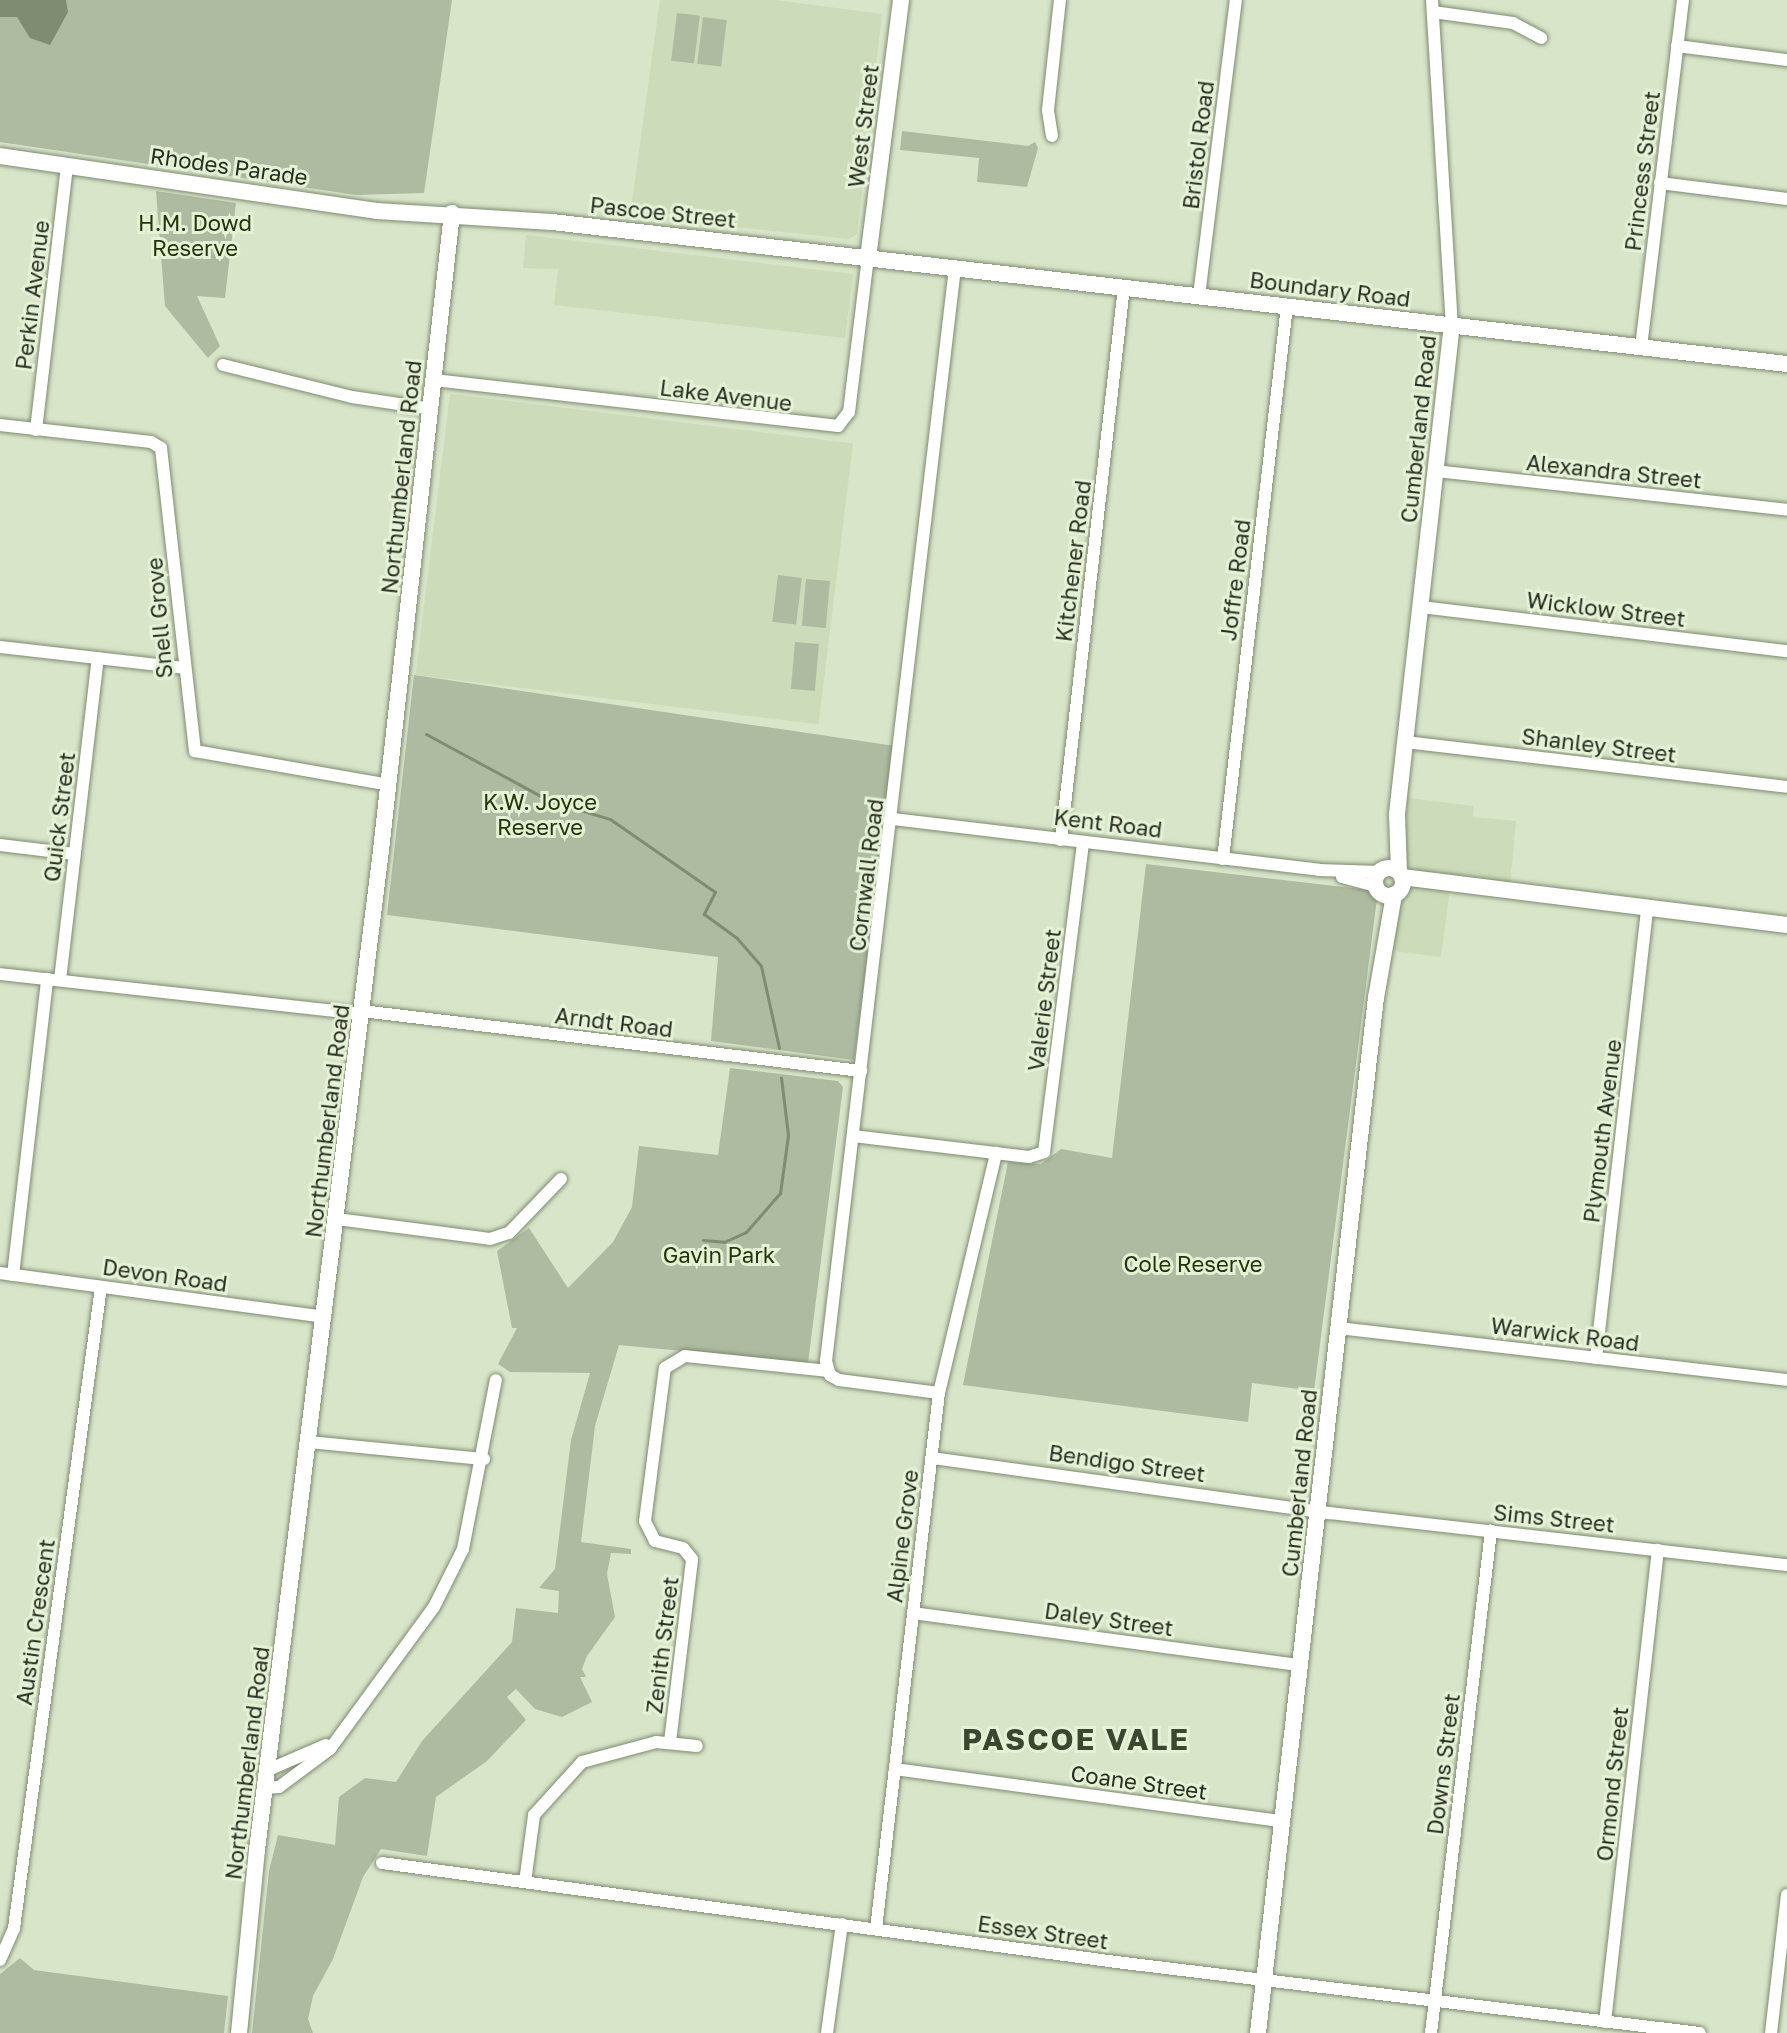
<!DOCTYPE html>
<html>
<head>
<meta charset="utf-8">
<style>
  body { margin:0 }
  #map { position:relative; width:1787px; height:2033px; overflow:hidden; background:#d8e5c9; font-family:"Golos Text",sans-serif }
  div>[style] { position:absolute }
  [style*='--x'] { left:calc(var(--x)*1px); top:calc(var(--y)*1px); width:calc(var(--w)*1px); rotate:calc(var(--a)*1deg) }
  .built>* { inset:0; background:#ccdbb9; transform-origin:0 0 }
  .green>* { inset:0; background:#aebba0; transform-origin:0 0 }
  .water>* { inset:0; background:#808c71 }
  .stream>* { height:3px; margin:-1.5px; padding:0 1.5px; transform-origin:1.5px; border-radius:1.5px; background:#808c71 }
  .roads { filter:drop-shadow(0 0 2px #7f8b71) drop-shadow(0 0 2px #7f8b71) }
  .street>* { height:12px; margin:-6px; padding:0 6px; transform-origin:6px; border-radius:6px; background:#fff }
  .secondary>* { height:16px; margin:-8px; padding:0 8px; transform-origin:8px; border-radius:8px; background:#fff }
  .secondary>.ring { margin:-8px; padding:0; box-sizing:content-box; background:none; border:16px solid #fff; border-radius:50% }
  span { translate:-50% -50%; white-space:nowrap; text-align:center; line-height:1.15; -webkit-text-stroke:6px #e5f2d6; paint-order:stroke }
  .street-label { font-size:22px; color:#282d22 }
  .park-label { font-size:22px; color:#243406 }
  .district-label { font-size:30px; color:#3c4730; font-weight:700; letter-spacing:2px }
</style>
</head>
<body>
<div id="map">
  <div class="built">
    <div style="clip-path:polygon(660px 0,775px 0,882px 14px,857px 234px,849px 239px,630px 216px)"></div>
    <div style="clip-path:polygon(526px 235px,853px 274px,845px 338px,554px 305px,558px 269px,523px 268px)"></div>
    <div style="left:450px;top:394px;width:406px;height:283px;rotate:7deg"></div>
    <div style="clip-path:polygon(1408px 798px,1474px 806px,1473px 817px,1516px 821px,1510px 885px,1451px 881px,1441px 957px,1393px 951px)"></div>
  </div>
  <div class="green">
    <div style="clip-path:polygon(0 0,452px 0,424px 193px,356px 195px,0 142px)"></div>
    <div style="left:677px;top:13px;width:23px;height:48px;rotate:7deg"></div>
    <div style="left:703px;top:17px;width:24px;height:47px;rotate:7deg"></div>
    <div style="clip-path:polygon(902px 131px,1028px 146px,1035px 142px,1038px 148px,1027px 187px,977px 182px,979px 158px,900px 150px)"></div>
    <div style="clip-path:polygon(156px 191px,236px 203px,225px 298px,197px 296px,220px 346px,208px 358px,165px 306px)"></div>
    <div style="left:778px;top:575px;width:24px;height:47px;rotate:7deg"></div>
    <div style="left:806px;top:579px;width:24px;height:47px;rotate:5deg"></div>
    <div style="left:795px;top:642px;width:24px;height:47px;rotate:5deg"></div>
    <div style="clip-path:polygon(414px 675px,895px 746px,854px 1060px,711px 1041px,718px 957px,387px 915px)"></div>
    <div style="clip-path:polygon(1146px 864px,1378px 891px,1314px 1391px,1252px 1383px,1248px 1422px,963px 1385px,1008px 1162px,1041px 1164px,1061px 1149px,1112px 1158px)"></div>
    <div style="clip-path:polygon(730px 1068px,838px 1081px,843px 1087px,808px 1363px,619px 1345px,595px 1426px,581px 1542px,631px 1549px,631px 1554px,611px 1553px,607px 1574px,615px 1617px,587px 1656px,582px 1669px,586px 1677px,580px 1677px,592px 1702px,562px 1717px,535px 1709px,516px 1689px,507px 1697px,526px 1720px,487px 1761px,436px 1797px,427px 1856px,381px 1849px,363px 1877px,333px 1959px,313px 1996px,308px 2019px,313px 2033px,252px 2033px,269px 1871px,278px 1835px,335px 1845px,339px 1797px,365px 1778px,396px 1782px,422px 1741px,512px 1642px,516px 1608px,558px 1613px,559px 1591px,539px 1588px,555px 1569px,571px 1440px,590px 1373px,510px 1372px,498px 1364px,517px 1328px,512px 1328px,497px 1251px,529px 1228px,568px 1288px,613px 1242px,632px 1207px,639px 1146px,718px 1155px)"></div>
    <div style="clip-path:polygon(20px 1958px,34px 1970px,228px 1996px,224px 2033px,0 2033px,0 1974px)"></div>
  </div>
  <div class="water">
    <div style="clip-path:polygon(0 0,66px 0,68px 12px,50px 45px,30px 38px,17px 17px,0 17px)"></div>
  </div>
  <div class="stream">
    <div style="--x:426;--y:734;--w:141;--a:28.4"></div>
    <div style="--x:550;--y:801;--w:63;--a:16.7"></div>
    <div style="--x:610;--y:819;--w:128;--a:34.8"></div>
    <div style="--x:715;--y:892;--w:25;--a:117"></div>
    <div style="--x:704;--y:914;--w:39;--a:36"></div>
    <div style="--x:736;--y:937;--w:38;--a:49"></div>
    <div style="--x:761;--y:966;--w:84;--a:77.6"></div>
    <div style="--x:703;--y:1240;--w:21;--a:5"></div>
    <div style="--x:724;--y:1242;--w:24;--a:-24"></div>
    <div style="--x:746;--y:1232;--w:52;--a:-48.9"></div>
    <div style="--x:780;--y:1193;--w:59;--a:-82.1"></div>
    <div style="--x:788;--y:1135;--w:58;--a:-96.9"></div>
  </div>
  <div class="roads">
    <div class="street">
      <div style="--x:1432;--y:0;--w:327;--a:86.5"></div>
      <div style="--x:1433;--y:12;--w:81;--a:7.8"></div>
      <div style="--x:1513;--y:23;--w:32;--a:28"></div>
      <div style="--x:1677;--y:46;--w:111;--a:7.3"></div>
      <div style="--x:1052;--y:136;--w:26;--a:-99"></div>
      <div style="--x:1048;--y:110;--w:111;--a:-83.8"></div>
      <div style="--x:1660;--y:183;--w:128;--a:7.2"></div>
      <div style="--x:1199;--y:296;--w:298;--a:-82.9"></div>
      <div style="--x:1641;--y:347;--w:350;--a:-83.1"></div>
      <div style="--x:223;--y:365;--w:133;--a:13.9"></div>
      <div style="--x:352;--y:397;--w:81;--a:8.5"></div>
      <div style="--x:434;--y:380;--w:407;--a:6.5"></div>
      <div style="--x:838;--y:426;--w:18;--a:-52"></div>
      <div style="--x:849;--y:412;--w:155;--a:-83"></div>
      <div style="--x:0;--y:425;--w:152;--a:6.4"></div>
      <div style="--x:151;--y:442;--w:12;--a:31"></div>
      <div style="--x:161;--y:448;--w:305;--a:83.6"></div>
      <div style="--x:195;--y:751;--w:197;--a:9.9"></div>
      <div style="--x:36;--y:430;--w:267;--a:-83.3"></div>
      <div style="--x:1436;--y:471;--w:353;--a:6.3"></div>
      <div style="--x:1421;--y:607;--w:369;--a:6.9"></div>
      <div style="--x:0;--y:647;--w:185;--a:6.5"></div>
      <div style="--x:1405;--y:742;--w:385;--a:6.7"></div>
      <div style="--x:893;--y:819;--w:429;--a:6.8"></div>
      <div style="--x:1319;--y:870;--w:60;--a:1.9"></div>
      <div style="--x:1061;--y:840;--w:557;--a:-83.5"></div>
      <div style="--x:0;--y:845;--w:75;--a:6.9"></div>
      <div style="--x:1223;--y:859;--w:557;--a:-83.4"></div>
      <div style="--x:1342;--y:877;--w:35;--a:15"></div>
      <div style="--x:0;--y:974;--w:363;--a:6.3"></div>
      <div style="--x:60;--y:980;--w:324;--a:-83.3"></div>
      <div style="--x:362;--y:1011;--w:503;--a:6.86"></div>
      <div style="--x:853;--y:1136;--w:177;--a:6.8"></div>
      <div style="--x:1029;--y:1157;--w:16;--a:-18"></div>
      <div style="--x:1044;--y:1152;--w:311;--a:-82.8"></div>
      <div style="--x:337;--y:1219;--w:154;--a:7.4"></div>
      <div style="--x:490;--y:1239;--w:20;--a:-18"></div>
      <div style="--x:509;--y:1233;--w:75;--a:-46.1"></div>
      <div style="--x:0;--y:1273;--w:328;--a:7.7"></div>
      <div style="--x:13;--y:1275;--w:298;--a:-83.4"></div>
      <div style="--x:1338;--y:1328;--w:452;--a:6.6"></div>
      <div style="--x:1596;--y:1358;--w:453;--a:-83.5"></div>
      <div style="--x:939;--y:1393;--w:101;--a:-172.6"></div>
      <div style="--x:839;--y:1380;--w:10;--a:-151"></div>
      <div style="--x:830;--y:1375;--w:15;--a:-106"></div>
      <div style="--x:826;--y:1361;--w:1101;--a:-83.27"></div>
      <div style="--x:310;--y:1442;--w:175;--a:5.6"></div>
      <div style="--x:932;--y:1458;--w:401;--a:7.9"></div>
      <div style="--x:1329;--y:1513;--w:461;--a:6.5"></div>
      <div style="--x:913;--y:1613;--w:390;--a:7.7"></div>
      <div style="--x:670;--y:1742;--w:184;--a:-83.1"></div>
      <div style="--x:692;--y:1559;--w:14;--a:-129"></div>
      <div style="--x:683;--y:1548;--w:29;--a:-166"></div>
      <div style="--x:655;--y:1541;--w:22;--a:-117"></div>
      <div style="--x:645;--y:1521;--w:154;--a:-82.6"></div>
      <div style="--x:665;--y:1368;--w:23;--a:-31"></div>
      <div style="--x:685;--y:1356;--w:143;--a:6"></div>
      <div style="--x:895;--y:1769;--w:390;--a:7.7"></div>
      <div style="--x:268;--y:1770;--w:63;--a:-23.3"></div>
      <div style="--x:265;--y:1788;--w:14;--a:-4"></div>
      <div style="--x:279;--y:1787;--w:64;--a:-36.7"></div>
      <div style="--x:330;--y:1749;--w:176;--a:-53.8"></div>
      <div style="--x:434;--y:1607;--w:65;--a:-63.4"></div>
      <div style="--x:463;--y:1549;--w:172;--a:-79"></div>
      <div style="--x:382;--y:1863;--w:741;--a:7.68"></div>
      <div style="--x:1116;--y:1962;--w:588;--a:6.93"></div>
      <div style="--x:525;--y:1882;--w:68;--a:-82.3"></div>
      <div style="--x:534;--y:1815;--w:72;--a:-47.8"></div>
      <div style="--x:582;--y:1762;--w:77;--a:-15.1"></div>
      <div style="--x:656;--y:1742;--w:41;--a:5.6"></div>
      <div style="--x:876;--y:1929;--w:540;--a:-83.3"></div>
      <div style="--x:939;--y:1393;--w:247;--a:-76.6"></div>
      <div style="--x:0;--y:1960;--w:35;--a:-66"></div>
      <div style="--x:14;--y:1928;--w:647;--a:-82.27"></div>
      <div style="--x:1605;--y:2022;--w:475;--a:-83.6"></div>
      <div style="--x:827;--y:2033;--w:110;--a:-82.2"></div>
      <div style="--x:1431;--y:2033;--w:506;--a:-83.18"></div>
      <div style="--x:1771;--y:2033;--w:139;--a:-83.4"></div>
    </div>
    <div class="secondary">
      <div style="--x:0;--y:156;--w:381;--a:8.3"></div>
      <div style="--x:377;--y:211;--w:175;--a:3.6"></div>
      <div style="--x:552;--y:222;--w:1243;--a:6.56"></div>
      <div style="--x:868;--y:258;--w:260;--a:-82.7"></div>
      <div class="ring" style="left:1375px;top:868px;width:12px;height:12px"></div>
      <div style="--x:1399;--y:872;--w:58;--a:-92"></div>
      <div style="--x:1397;--y:814;--w:491;--a:-83.6"></div>
      <div style="--x:1402;--y:877;--w:388;--a:7.1"></div>
      <div style="--x:239;--y:2033;--w:184;--a:-84.4"></div>
      <div style="--x:257;--y:1850;--w:1008;--a:-82.93"></div>
      <div style="--x:381;--y:850;--w:641;--a:-83.64"></div>
      <div style="--x:1258;--y:2033;--w:1042;--a:-83.5"></div>
      <div style="--x:1376;--y:998;--w:105;--a:-80.1"></div>
    </div>
  </div>
  <div class="street-label">
    <span style="left:863px;top:126px;rotate:-83deg">West Street</span>
    <span style="left:1198px;top:145px;rotate:-83deg">Bristol Road</span>
    <span style="left:229px;top:166px;rotate:8deg">Rhodes Parade</span>
    <span style="left:1642px;top:171px;rotate:-83deg">Princess Street</span>
    <span style="left:663px;top:212px;rotate:6deg">Pascoe Street</span>
    <span style="left:1330px;top:289px;rotate:7deg">Boundary Road</span>
    <span style="left:32px;top:295px;rotate:-83deg">Perkin Avenue</span>
    <span style="left:726px;top:395px;rotate:7deg">Lake Avenue</span>
    <span style="left:1418px;top:429px;rotate:-84deg">Cumberland Road</span>
    <span style="left:1614px;top:471px;rotate:6deg">Alexandra Street</span>
    <span style="left:401px;top:477px;rotate:-84deg">Northumberland Road</span>
    <span style="left:1073px;top:561px;rotate:-83deg">Kitchener Road</span>
    <span style="left:1235px;top:580px;rotate:-83deg">Joffre Road</span>
    <span style="left:1606px;top:609px;rotate:7deg">Wicklow Street</span>
    <span style="left:159px;top:618px;rotate:-95deg">Snell Grove</span>
    <span style="left:1599px;top:745px;rotate:7deg">Shanley Street</span>
    <span style="left:59px;top:817px;rotate:-83deg">Quick Street</span>
    <span style="left:1108px;top:823px;rotate:7deg">Kent Road</span>
    <span style="left:866px;top:875px;rotate:-83deg">Cornwall Road</span>
    <span style="left:1044px;top:1000px;rotate:-83deg">Valerie Street</span>
    <span style="left:614px;top:1022px;rotate:7deg">Arndt Road</span>
    <span style="left:327px;top:1121px;rotate:-83deg">Northumberland Road</span>
    <span style="left:1602px;top:1131px;rotate:-83deg">Plymouth Avenue</span>
    <span style="left:165px;top:1275px;rotate:8deg">Devon Road</span>
    <span style="left:1565px;top:1334px;rotate:7deg">Warwick Road</span>
    <span style="left:1127px;top:1463px;rotate:8deg">Bendigo Street</span>
    <span style="left:1299px;top:1483px;rotate:-84deg">Cumberland Road</span>
    <span style="left:1554px;top:1518px;rotate:6deg">Sims Street</span>
    <span style="left:902px;top:1536px;rotate:-83deg">Alpine Grove</span>
    <span style="left:1109px;top:1619px;rotate:8deg">Daley Street</span>
    <span style="left:35px;top:1622px;rotate:-82deg">Austin Crescent</span>
    <span style="left:662px;top:1645px;rotate:-83deg">Zenith Street</span>
    <span style="left:247px;top:1763px;rotate:-83deg">Northumberland Road</span>
    <span style="left:1443px;top:1764px;rotate:-83deg">Downs Street</span>
    <span style="left:1139px;top:1782px;rotate:8deg">Coane Street</span>
    <span style="left:1612px;top:1784px;rotate:-84deg">Ormond Street</span>
    <span style="left:1043px;top:1932px;rotate:8deg">Essex Street</span>
  </div>
  <div class="park-label">
    <span style="left:195px;top:235px">H.M. Dowd<br>Reserve</span>
    <span style="left:540px;top:814px">K.W. Joyce<br>Reserve</span>
    <span style="left:719px;top:1255px">Gavin Park</span>
    <span style="left:1193px;top:1264px">Cole Reserve</span>
  </div>
  <div class="district-label">
    <span style="left:1076px;top:1739px">PASCOE VALE</span>
  </div>
</div>
</body>
</html>
